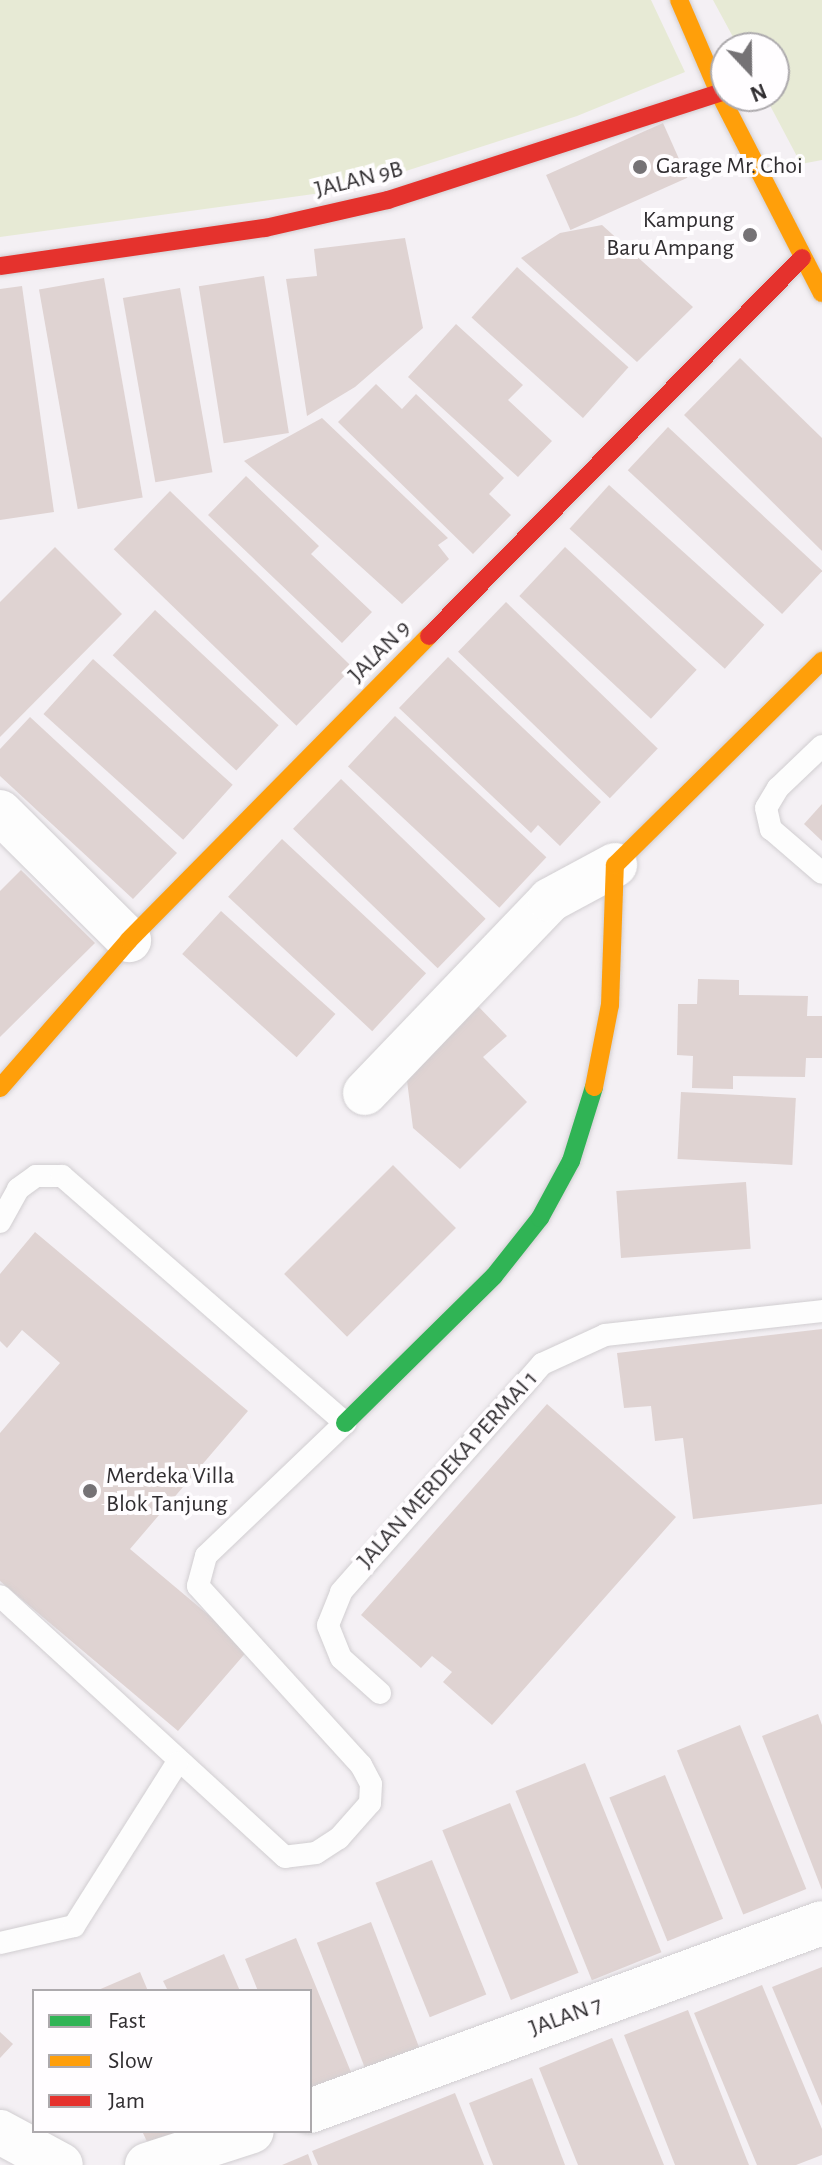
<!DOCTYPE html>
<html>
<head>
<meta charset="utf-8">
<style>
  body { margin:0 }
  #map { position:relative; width:822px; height:2165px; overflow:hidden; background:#f4f0f4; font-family:"Alegreya Sans",sans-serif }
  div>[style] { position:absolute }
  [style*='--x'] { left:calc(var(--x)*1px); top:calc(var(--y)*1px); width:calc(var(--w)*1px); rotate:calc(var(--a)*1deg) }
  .green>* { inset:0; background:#e7ead5 }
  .building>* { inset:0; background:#dfd3d2; transform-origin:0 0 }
  .roads { filter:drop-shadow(0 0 2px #d1ced1) drop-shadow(0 0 2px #d1ced1) }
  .lane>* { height:22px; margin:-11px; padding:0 11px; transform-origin:11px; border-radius:11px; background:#fdfdfd }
  .street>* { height:44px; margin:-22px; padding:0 22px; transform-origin:22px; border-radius:22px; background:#fdfdfd }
  .fast>* { height:18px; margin:-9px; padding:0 9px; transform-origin:9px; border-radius:9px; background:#30b455 }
  .slow>* { height:18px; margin:-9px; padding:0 9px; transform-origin:9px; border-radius:9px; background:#ff9f0a }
  .jam>* { height:18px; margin:-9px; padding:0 9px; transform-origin:9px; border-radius:9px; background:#e5322d }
  .dots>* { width:22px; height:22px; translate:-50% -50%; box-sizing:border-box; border:4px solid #fffdff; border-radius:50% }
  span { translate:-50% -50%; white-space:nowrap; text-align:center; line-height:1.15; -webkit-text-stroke:8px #fffdff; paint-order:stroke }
  .poi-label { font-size:24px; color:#312e31 }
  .left { translate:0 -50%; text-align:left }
  .right { translate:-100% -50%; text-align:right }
  .street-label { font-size:24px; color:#312e31 }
  .legend { position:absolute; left:32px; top:1989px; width:280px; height:144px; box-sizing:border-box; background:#fffdff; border:2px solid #adaaad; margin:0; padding:10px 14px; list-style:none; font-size:24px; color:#312e31 }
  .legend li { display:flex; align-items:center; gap:16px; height:40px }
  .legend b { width:40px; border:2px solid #adaaad }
  .north { position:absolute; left:710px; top:32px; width:80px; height:80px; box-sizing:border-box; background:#fffdff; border:2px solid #adaaad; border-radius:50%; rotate:158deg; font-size:22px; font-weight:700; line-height:32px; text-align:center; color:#312e31 }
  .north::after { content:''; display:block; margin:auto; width:28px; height:36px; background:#757275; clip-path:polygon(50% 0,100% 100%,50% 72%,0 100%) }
</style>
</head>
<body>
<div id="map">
  <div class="green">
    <div style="clip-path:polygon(0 0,651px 0,685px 72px,577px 116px,350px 189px,0 237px)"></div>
    <div style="clip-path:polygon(713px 0,822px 0,822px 160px,801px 164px,765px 96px,774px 96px,774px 48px,739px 48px)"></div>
  </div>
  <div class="building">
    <div style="left:663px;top:123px;width:60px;height:128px;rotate:66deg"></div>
    <div style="clip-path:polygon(602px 225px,693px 307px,637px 362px,521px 258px,560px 233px)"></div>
    <div style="clip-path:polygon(405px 238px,423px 328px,355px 387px,307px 416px,286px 279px,317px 276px,314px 249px)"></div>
    <div style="left:517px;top:267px;width:150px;height:68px;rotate:42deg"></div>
    <div style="left:264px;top:276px;width:159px;height:66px;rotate:81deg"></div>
    <div style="left:104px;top:278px;width:223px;height:66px;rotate:80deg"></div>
    <div style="clip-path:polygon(22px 286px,54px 512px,0 520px,0 289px)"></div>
    <div style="left:180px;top:288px;width:187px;height:58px;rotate:80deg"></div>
    <div style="clip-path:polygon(456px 324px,523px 385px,508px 400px,552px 441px,518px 477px,408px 377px)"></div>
    <div style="clip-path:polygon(740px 358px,822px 438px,822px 551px,684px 415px)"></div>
    <div style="clip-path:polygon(376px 384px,402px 409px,416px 394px,504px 478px,489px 494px,511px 515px,473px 554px,338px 422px)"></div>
    <div style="clip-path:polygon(322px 418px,448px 538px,438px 545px,449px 559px,402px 604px,244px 461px)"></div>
    <div style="left:668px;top:427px;width:211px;height:59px;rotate:43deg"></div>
    <div style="clip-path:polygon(246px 476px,319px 546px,311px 554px,372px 612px,342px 643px,208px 515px)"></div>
    <div style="left:609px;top:485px;width:209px;height:59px;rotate:42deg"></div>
    <div style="left:170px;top:491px;width:254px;height:81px;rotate:44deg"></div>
    <div style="clip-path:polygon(55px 547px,122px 614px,0 737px,0 602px)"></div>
    <div style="left:565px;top:547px;width:180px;height:67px;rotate:43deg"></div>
    <div style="left:506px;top:602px;width:211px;height:69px;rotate:44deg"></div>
    <div style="left:155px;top:610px;width:169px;height:62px;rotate:43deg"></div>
    <div style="clip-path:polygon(448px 657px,601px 802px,560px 846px,538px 825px,531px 833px,399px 708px)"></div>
    <div style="left:93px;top:659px;width:188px;height:74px;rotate:42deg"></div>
    <div style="left:395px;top:716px;width:207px;height:69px;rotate:43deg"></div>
    <div style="clip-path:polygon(30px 717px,177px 853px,133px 899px,0 776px,0 749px)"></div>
    <div style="left:341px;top:779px;width:201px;height:69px;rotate:44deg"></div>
    <div style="clip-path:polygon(822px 804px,822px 841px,804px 824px)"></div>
    <div style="left:282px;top:839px;width:197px;height:79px;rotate:43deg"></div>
    <div style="clip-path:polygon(21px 870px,95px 943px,0 1037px,0 891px)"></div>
    <div style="left:221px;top:911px;width:154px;height:58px;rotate:42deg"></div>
    <div style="clip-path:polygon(698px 979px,739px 980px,739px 995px,808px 996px,807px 1016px,822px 1016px,822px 1058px,806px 1058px,805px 1077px,733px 1076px,733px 1089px,692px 1088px,693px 1056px,677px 1055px,678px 1004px,697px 1004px)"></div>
    <div style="clip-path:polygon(474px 1002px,507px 1036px,483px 1057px,527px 1102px,460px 1169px,413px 1128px,406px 1073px)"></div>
    <div style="left:681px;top:1092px;width:115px;height:67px;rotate:3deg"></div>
    <div style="left:393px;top:1165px;width:89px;height:154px;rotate:45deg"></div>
    <div style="left:746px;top:1182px;width:67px;height:130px;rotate:86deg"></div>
    <div style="clip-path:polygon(35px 1232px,248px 1411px,130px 1549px,249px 1649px,178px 1731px,0 1581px,0 1433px,60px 1363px,22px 1330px,7px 1348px,0 1341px,0 1274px)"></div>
    <div style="clip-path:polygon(822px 1329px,822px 1504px,693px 1519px,683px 1438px,655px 1441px,651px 1406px,624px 1408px,617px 1353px)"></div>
    <div style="clip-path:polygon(547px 1404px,676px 1517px,492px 1725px,443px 1682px,452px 1672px,432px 1656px,421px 1668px,361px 1615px)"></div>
    <div style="clip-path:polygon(818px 1714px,822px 1725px,822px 1890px,762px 1736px)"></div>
    <div style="left:740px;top:1725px;width:177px;height:68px;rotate:68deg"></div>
    <div style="left:585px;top:1763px;width:204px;height:75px;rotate:68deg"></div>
    <div style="left:665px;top:1775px;width:155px;height:60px;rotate:68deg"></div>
    <div style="left:510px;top:1803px;width:183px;height:73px;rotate:68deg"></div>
    <div style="left:432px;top:1860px;width:145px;height:61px;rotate:68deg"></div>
    <div style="left:371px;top:1922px;width:140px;height:58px;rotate:69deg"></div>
    <div style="clip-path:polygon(296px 1938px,353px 2077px,310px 2095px,310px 1991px,258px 1991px,245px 1959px)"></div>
    <div style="clip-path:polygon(224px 1954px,240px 1991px,168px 1991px,163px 1981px)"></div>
    <div style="clip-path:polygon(822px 1967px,822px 2106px,772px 1987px)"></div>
    <div style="clip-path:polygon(140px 1972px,148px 1991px,96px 1991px)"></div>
    <div style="clip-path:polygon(762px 1985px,822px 2129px,822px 2155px,796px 2165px,757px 2165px,694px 2013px)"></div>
    <div style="clip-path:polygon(688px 2010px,749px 2165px,675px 2165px,624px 2035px)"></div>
    <div style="clip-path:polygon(0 2032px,13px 2044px,0 2058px)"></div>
    <div style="clip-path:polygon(612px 2038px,664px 2165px,578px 2165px,539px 2068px)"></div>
    <div style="clip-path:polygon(532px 2078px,565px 2165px,493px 2165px,469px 2103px)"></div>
    <div style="clip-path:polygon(455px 2093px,484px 2165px,318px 2165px,312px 2151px)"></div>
    <div style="clip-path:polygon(142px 2131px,202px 2131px,152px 2152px)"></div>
    <div style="clip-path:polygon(308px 2154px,312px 2165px,282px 2165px)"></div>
  </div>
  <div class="roads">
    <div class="lane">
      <div style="--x:822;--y:746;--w:61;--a:136.3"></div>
      <div style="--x:778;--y:788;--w:23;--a:121"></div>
      <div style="--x:766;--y:808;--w:22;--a:77"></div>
      <div style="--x:771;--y:829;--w:67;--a:40.8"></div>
      <div style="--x:0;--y:1222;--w:38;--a:-61"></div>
      <div style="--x:18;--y:1189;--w:22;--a:-36"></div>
      <div style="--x:36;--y:1176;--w:26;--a:0"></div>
      <div style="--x:62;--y:1176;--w:376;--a:41.1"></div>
      <div style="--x:345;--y:1423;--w:192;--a:136.3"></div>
      <div style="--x:206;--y:1556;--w:31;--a:105"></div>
      <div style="--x:198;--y:1586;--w:242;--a:47.7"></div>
      <div style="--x:361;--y:1765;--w:21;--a:62"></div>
      <div style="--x:371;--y:1784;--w:19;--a:93"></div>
      <div style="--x:370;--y:1803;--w:47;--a:131.5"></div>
      <div style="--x:339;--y:1838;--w:27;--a:147"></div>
      <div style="--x:316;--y:1853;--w:31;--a:173"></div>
      <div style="--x:285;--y:1857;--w:386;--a:-137.5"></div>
      <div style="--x:380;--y:1693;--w:52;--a:-138.1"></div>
      <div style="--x:341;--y:1658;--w:35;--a:-112"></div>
      <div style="--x:328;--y:1625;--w:35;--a:-68"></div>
      <div style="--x:341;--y:1592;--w:304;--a:-48.6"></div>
      <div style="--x:542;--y:1364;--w:69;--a:-24.7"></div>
      <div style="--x:605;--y:1335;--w:218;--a:-6.3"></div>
      <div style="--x:0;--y:1943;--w:76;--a:-12.9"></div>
      <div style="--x:74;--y:1926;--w:193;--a:-57.7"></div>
    </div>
    <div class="street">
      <div style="--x:0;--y:812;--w:182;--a:44.8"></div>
      <div style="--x:365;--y:1093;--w:267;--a:-46.2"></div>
      <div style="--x:550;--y:900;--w:74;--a:-28.3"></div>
      <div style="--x:310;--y:2111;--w:545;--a:-20.16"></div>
      <div style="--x:0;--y:2132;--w:69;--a:28.4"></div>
      <div style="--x:147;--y:2165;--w:110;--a:-17.9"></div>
    </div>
    <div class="fast">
      <div style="--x:345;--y:1423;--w:209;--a:-44.6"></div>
      <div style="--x:494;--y:1276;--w:74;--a:-51.6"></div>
      <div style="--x:540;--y:1218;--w:65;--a:-61.5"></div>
      <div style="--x:571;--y:1161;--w:77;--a:-72.7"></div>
    </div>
    <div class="slow">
      <div style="--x:679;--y:0;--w:101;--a:66.7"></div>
      <div style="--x:719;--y:93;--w:225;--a:62.8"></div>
      <div style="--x:594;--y:1087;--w:84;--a:-79"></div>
      <div style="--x:610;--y:1005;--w:140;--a:-88"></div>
      <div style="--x:615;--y:865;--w:291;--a:-44.6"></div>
      <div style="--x:0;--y:1088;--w:196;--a:-48.9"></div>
      <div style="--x:129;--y:940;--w:427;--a:-45.4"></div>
    </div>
    <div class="jam">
      <div style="--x:0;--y:266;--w:268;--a:-8.2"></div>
      <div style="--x:265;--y:228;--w:126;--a:-12.8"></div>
      <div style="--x:388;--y:200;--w:348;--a:-17.9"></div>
      <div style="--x:429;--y:636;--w:531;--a:-45.38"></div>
    </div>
  </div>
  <div class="dots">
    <div style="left:640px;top:167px;background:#757275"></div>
    <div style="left:750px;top:235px;background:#757275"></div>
    <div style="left:90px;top:1491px;background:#757275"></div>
  </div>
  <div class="poi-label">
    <span class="left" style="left:656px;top:167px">Garage Mr. Choi</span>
    <span class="right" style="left:734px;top:235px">Kampung<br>Baru Ampang</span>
    <span class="left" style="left:106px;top:1491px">Merdeka Villa<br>Blok Tanjung</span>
  </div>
  <div class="street-label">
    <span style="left:359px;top:180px;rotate:-14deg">JALAN 9B</span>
    <span style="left:380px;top:652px;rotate:-45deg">JALAN 9</span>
    <span style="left:448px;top:1470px;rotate:-48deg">JALAN MERDEKA PERMAI 1</span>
    <span style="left:566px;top:2017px;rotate:-20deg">JALAN 7</span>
  </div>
  <ul class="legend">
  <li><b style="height:10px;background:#30b455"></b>Fast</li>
  <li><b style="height:10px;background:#ff9f0a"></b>Slow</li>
  <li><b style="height:10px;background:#e5322d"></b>Jam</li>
  </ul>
  <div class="north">N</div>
</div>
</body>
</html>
